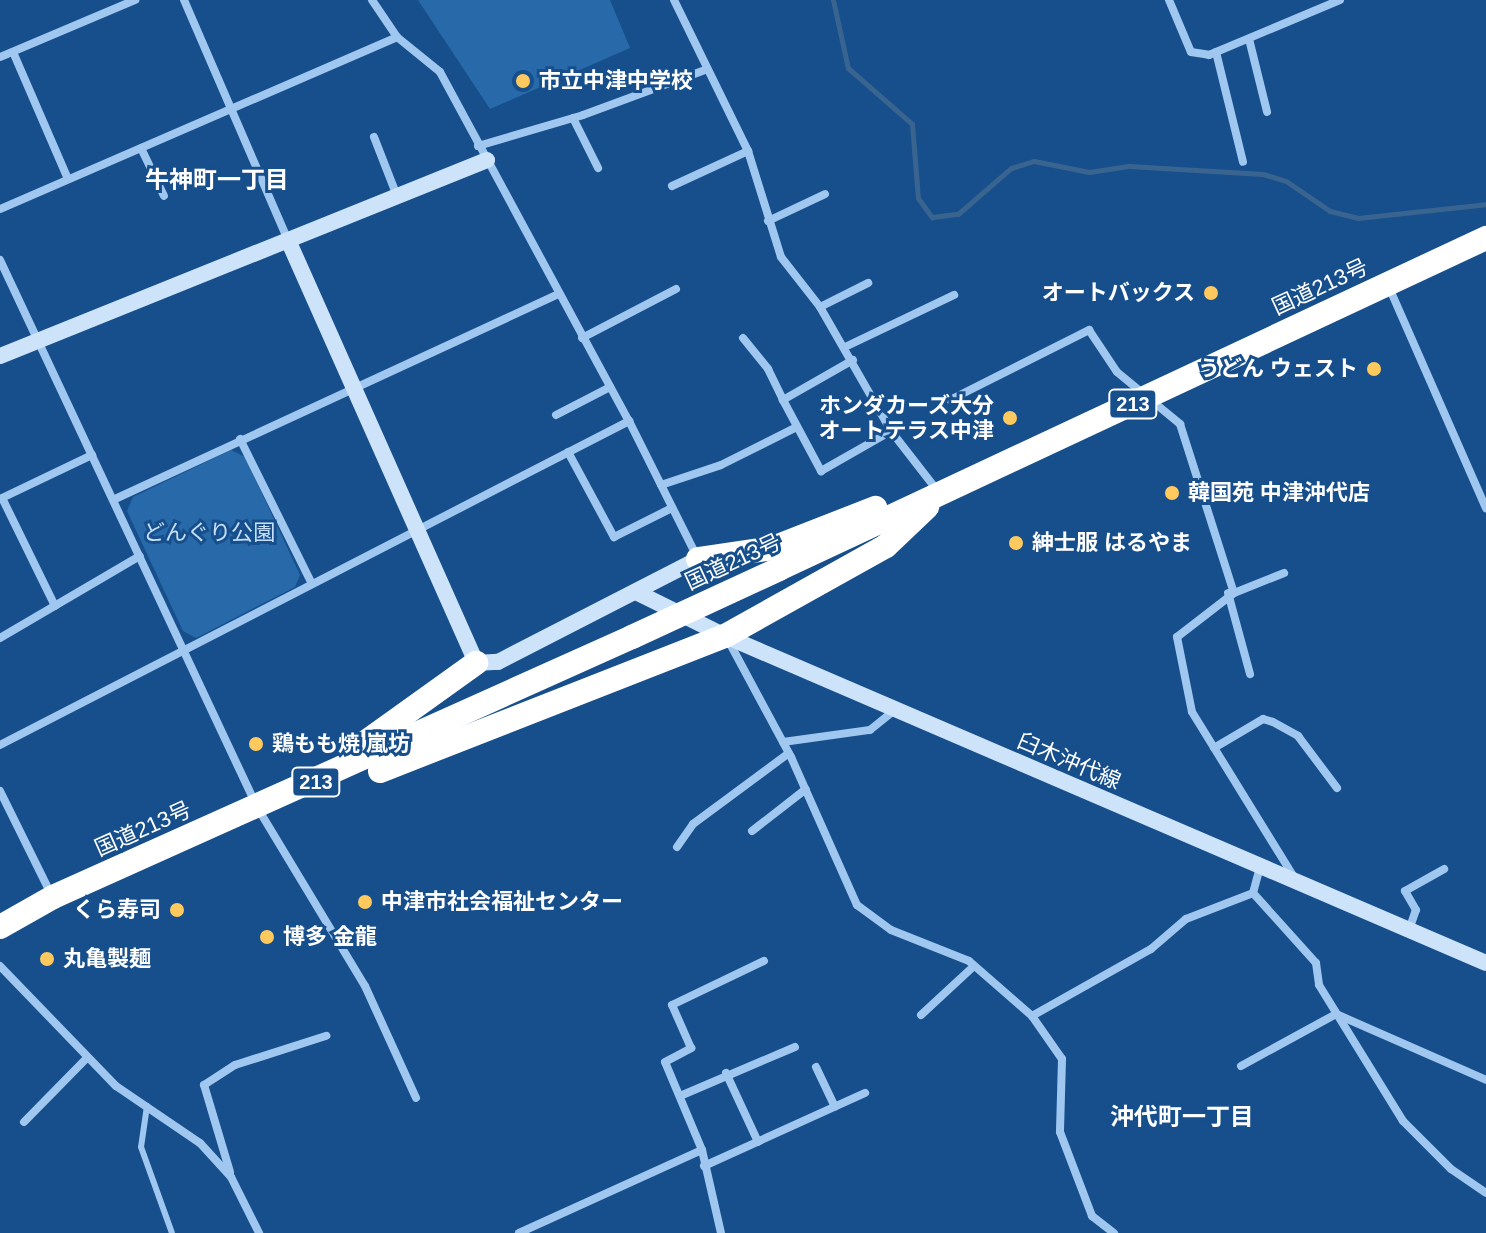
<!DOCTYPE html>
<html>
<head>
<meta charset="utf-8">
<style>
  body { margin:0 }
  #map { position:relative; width:1486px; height:1233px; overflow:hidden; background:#164f8c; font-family:Helvetica,"Noto Sans JP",sans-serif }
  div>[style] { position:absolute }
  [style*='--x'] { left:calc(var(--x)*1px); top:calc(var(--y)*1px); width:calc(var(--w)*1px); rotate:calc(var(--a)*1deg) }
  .green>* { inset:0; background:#2869aa }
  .stream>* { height:5px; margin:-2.5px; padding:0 2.5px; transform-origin:2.5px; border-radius:2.5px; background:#3a6490 }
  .lane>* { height:6px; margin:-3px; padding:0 3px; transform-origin:3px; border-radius:3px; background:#a0c7ef }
  .street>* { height:8px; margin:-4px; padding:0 4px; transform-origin:4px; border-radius:4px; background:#a0c7ef }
  .secondary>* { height:16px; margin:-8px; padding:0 8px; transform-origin:8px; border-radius:8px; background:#cde3fa }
  .highway>* { height:24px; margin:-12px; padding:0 12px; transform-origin:12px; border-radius:12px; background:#fff }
  .highway-bridge>* { height:24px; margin:-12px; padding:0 12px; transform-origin:12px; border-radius:12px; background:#fff }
  .dots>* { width:22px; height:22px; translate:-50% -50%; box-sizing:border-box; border:4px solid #164f8c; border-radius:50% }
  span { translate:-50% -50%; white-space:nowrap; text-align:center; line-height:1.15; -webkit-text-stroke:6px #164f8c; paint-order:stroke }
  .shield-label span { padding:2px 6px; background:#164f8c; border:2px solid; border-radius:6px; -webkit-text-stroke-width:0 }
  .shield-label { font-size:20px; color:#fff; font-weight:700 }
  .poi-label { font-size:22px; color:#fff; font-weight:700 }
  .left { translate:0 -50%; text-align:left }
  .right { translate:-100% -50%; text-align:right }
  .street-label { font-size:22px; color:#fff }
  .park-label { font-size:22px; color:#c6e0fb }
  .neighbourhood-label { font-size:24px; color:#fff; font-weight:700 }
</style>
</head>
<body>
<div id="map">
  <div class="green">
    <div style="clip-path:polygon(418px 0,610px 0,630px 48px,490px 109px)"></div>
    <div style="clip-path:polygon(231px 450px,245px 457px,300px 575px,295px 587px,196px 638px,183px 631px,127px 511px,133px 497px)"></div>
  </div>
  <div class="stream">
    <div style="--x:833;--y:0;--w:70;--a:77.6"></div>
    <div style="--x:848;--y:68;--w:85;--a:41.2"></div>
    <div style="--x:912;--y:124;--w:74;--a:85.4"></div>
    <div style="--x:918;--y:198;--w:24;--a:54"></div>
    <div style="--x:932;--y:217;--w:26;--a:-7"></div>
    <div style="--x:958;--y:214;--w:70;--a:-41"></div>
    <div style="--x:1011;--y:168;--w:24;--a:-17"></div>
    <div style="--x:1034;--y:161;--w:56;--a:11.3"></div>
    <div style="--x:1089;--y:172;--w:40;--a:-8.5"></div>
    <div style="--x:1129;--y:166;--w:134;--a:3.4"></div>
    <div style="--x:1263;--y:174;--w:24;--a:17"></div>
    <div style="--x:1286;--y:181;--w:53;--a:34.3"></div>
    <div style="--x:1330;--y:211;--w:29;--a:14"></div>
    <div style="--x:1358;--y:218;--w:129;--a:-6.2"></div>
  </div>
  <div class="lane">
    <div style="--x:147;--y:1106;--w:41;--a:98.3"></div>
    <div style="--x:141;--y:1147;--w:91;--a:70.2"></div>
  </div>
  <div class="street">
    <div style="--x:184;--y:0;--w:262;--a:66.6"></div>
    <div style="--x:372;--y:0;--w:45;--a:56"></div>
    <div style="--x:397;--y:37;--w:55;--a:39.1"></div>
    <div style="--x:440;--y:72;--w:397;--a:61.6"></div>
    <div style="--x:629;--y:421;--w:150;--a:63.4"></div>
    <div style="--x:674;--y:0;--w:168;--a:63.9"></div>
    <div style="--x:748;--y:151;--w:111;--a:72.7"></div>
    <div style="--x:781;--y:257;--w:63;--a:52"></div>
    <div style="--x:820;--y:307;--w:143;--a:60.2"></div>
    <div style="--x:891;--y:431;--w:75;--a:52.1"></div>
    <div style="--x:1169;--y:0;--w:56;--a:67.1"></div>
    <div style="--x:1191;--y:52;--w:18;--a:9"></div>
    <div style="--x:1209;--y:55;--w:142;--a:-22.8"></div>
    <div style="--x:1249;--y:39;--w:75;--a:76.1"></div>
    <div style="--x:13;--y:52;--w:138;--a:66.6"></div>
    <div style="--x:1216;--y:52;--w:113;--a:76.2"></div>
    <div style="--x:0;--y:57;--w:147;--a:-22.9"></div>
    <div style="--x:573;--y:118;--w:56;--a:63.4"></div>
    <div style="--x:374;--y:137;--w:63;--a:68.7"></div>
    <div style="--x:478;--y:146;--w:109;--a:-16.4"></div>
    <div style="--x:583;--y:115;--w:130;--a:-20.2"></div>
    <div style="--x:141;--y:148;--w:53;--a:64.4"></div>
    <div style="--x:672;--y:186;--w:84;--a:-24.7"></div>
    <div style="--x:0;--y:209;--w:433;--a:-23.4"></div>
    <div style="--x:768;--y:221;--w:63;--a:-25.3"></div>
    <div style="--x:0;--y:260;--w:604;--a:64.83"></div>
    <div style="--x:257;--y:807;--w:209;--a:58.9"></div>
    <div style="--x:365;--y:986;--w:123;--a:65.5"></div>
    <div style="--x:1388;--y:285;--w:244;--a:66.3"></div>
    <div style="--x:820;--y:307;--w:54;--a:-26.6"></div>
    <div style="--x:582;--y:338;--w:106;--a:-27.5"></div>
    <div style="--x:743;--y:338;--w:40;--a:51"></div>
    <div style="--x:768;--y:369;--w:34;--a:64"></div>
    <div style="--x:845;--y:347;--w:121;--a:-25.5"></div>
    <div style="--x:853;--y:360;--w:81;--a:150.3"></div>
    <div style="--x:783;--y:400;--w:81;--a:61.8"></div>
    <div style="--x:821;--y:471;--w:81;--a:-29.7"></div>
    <div style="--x:950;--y:400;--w:156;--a:-26.7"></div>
    <div style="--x:1089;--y:330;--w:50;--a:56.3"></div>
    <div style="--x:1117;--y:372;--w:82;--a:39.5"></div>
    <div style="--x:1180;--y:424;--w:177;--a:72.3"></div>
    <div style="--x:1234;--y:593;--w:72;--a:142.3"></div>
    <div style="--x:1177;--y:637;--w:76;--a:78.7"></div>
    <div style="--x:1192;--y:712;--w:196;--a:58.3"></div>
    <div style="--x:556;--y:415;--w:61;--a:-27.4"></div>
    <div style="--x:240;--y:439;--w:160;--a:63.6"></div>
    <div style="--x:568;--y:452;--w:97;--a:61.6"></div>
    <div style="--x:614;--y:537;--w:65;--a:-26.6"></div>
    <div style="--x:661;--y:485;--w:63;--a:-18.4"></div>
    <div style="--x:721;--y:465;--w:85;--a:-26.6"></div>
    <div style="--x:115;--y:499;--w:487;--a:-24.8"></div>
    <div style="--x:1228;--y:593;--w:84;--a:74.8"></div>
    <div style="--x:1234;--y:593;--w:54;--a:-21.8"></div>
    <div style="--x:55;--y:606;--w:120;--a:-116.1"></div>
    <div style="--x:2;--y:498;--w:100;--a:-25.5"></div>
    <div style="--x:0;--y:638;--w:162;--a:-30.4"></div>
    <div style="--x:728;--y:640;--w:133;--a:61.7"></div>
    <div style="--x:791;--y:757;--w:162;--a:66"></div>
    <div style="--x:857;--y:905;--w:42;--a:36.3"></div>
    <div style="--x:891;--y:930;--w:84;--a:21.7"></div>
    <div style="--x:969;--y:961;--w:84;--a:41.1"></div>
    <div style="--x:1032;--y:1016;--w:52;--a:55.1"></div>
    <div style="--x:1062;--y:1059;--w:73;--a:91.6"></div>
    <div style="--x:1060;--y:1132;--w:90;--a:69.1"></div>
    <div style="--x:1092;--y:1216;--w:28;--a:38"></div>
    <div style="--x:783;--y:742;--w:88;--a:-7.9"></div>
    <div style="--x:870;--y:730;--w:32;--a:-39"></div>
    <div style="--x:0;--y:745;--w:708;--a:-27.25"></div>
    <div style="--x:1214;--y:748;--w:57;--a:-30.6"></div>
    <div style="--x:1263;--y:719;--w:10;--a:17"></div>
    <div style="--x:1273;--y:722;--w:29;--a:29"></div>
    <div style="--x:1298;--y:736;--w:65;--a:53.1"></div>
    <div style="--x:0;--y:791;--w:115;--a:63.7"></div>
    <div style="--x:752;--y:831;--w:68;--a:-37.9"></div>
    <div style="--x:677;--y:847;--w:28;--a:-55"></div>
    <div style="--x:693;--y:824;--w:119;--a:-36.5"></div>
    <div style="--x:1260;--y:867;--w:27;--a:105"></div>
    <div style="--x:1253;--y:893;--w:94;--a:48"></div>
    <div style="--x:1316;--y:963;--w:22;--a:82"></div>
    <div style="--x:1319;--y:985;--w:160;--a:58.3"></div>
    <div style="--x:1403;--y:1121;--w:68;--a:45"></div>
    <div style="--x:1451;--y:1169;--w:42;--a:34.4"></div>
    <div style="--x:1409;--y:930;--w:21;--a:-71"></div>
    <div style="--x:1416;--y:910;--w:22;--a:-120"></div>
    <div style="--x:1405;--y:891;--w:45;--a:-29.4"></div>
    <div style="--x:0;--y:966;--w:167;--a:46"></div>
    <div style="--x:116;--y:1086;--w:102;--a:34.2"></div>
    <div style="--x:200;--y:1143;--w:46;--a:47.6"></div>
    <div style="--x:231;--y:1177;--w:63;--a:63.4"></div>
    <div style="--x:921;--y:1015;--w:72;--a:-42.8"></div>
    <div style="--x:1032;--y:1016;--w:137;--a:-29.4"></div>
    <div style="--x:1151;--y:949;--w:46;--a:-40.6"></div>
    <div style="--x:1186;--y:919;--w:72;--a:-21.2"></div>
    <div style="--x:1241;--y:1066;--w:108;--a:-28.7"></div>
    <div style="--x:1336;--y:1014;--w:164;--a:23.7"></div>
    <div style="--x:816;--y:1067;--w:44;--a:64.6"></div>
    <div style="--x:726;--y:1073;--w:76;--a:65.1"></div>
    <div style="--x:680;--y:1096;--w:125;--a:-23.1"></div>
    <div style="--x:24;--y:1122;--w:90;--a:-45.5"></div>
    <div style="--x:702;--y:1150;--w:95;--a:-112.8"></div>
    <div style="--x:665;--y:1062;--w:30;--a:-28"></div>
    <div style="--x:691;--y:1048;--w:47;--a:-113.8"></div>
    <div style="--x:672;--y:1005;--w:102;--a:-25.6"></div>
    <div style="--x:704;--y:1166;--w:177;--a:-24.4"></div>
    <div style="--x:230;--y:1172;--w:91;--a:-106.6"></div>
    <div style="--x:204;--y:1085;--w:37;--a:-33"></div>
    <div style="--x:235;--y:1065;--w:96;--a:-17.7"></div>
    <div style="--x:519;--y:1233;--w:201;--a:-24.4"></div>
    <div style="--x:702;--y:1150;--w:85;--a:77.1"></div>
  </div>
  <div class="secondary">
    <div style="--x:288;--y:240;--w:463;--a:66"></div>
    <div style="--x:476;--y:663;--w:22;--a:-3"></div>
    <div style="--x:498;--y:662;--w:225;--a:-27.2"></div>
    <div style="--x:0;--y:356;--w:525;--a:-21.92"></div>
    <div style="--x:638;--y:593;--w:97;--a:26.3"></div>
    <div style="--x:725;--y:636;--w:828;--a:23.25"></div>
  </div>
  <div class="highway">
    <div style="--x:698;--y:559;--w:76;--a:-8.3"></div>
    <div style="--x:773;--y:548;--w:110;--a:-21.4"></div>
    <div style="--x:779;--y:569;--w:781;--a:-25.09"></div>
    <div style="--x:356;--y:749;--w:148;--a:-35.6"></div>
    <div style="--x:380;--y:771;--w:370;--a:-21.4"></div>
    <div style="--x:725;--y:636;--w:184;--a:-29.2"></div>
    <div style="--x:886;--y:546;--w:57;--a:-43.6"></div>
    <div style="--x:0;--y:927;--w:61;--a:-29.5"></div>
    <div style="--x:53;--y:897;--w:635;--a:-24.18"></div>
  </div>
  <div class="highway-bridge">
    <div style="--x:632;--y:637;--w:162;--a:-24.8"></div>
  </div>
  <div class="dots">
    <div style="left:523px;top:81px;background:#ffc95e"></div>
    <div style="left:1211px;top:293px;background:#ffc95e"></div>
    <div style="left:1374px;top:369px;background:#ffc95e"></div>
    <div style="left:1010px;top:418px;background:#ffc95e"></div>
    <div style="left:1172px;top:493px;background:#ffc95e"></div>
    <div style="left:1016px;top:543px;background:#ffc95e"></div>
    <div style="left:256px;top:744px;background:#ffc95e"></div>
    <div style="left:365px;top:902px;background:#ffc95e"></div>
    <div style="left:177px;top:910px;background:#ffc95e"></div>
    <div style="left:267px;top:937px;background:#ffc95e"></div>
    <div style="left:47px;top:959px;background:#ffc95e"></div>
  </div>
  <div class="shield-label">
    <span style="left:1133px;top:404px">213</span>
    <span style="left:316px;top:782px">213</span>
  </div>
  <div class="poi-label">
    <span class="left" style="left:539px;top:81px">市立中津中学校</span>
    <span class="right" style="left:1195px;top:293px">オートバックス</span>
    <span class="right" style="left:1358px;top:369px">うどん ウェスト</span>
    <span class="right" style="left:994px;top:418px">ホンダカーズ大分<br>オートテラス中津</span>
    <span class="left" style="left:1188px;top:493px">韓国苑 中津沖代店</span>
    <span class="left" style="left:1032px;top:543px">紳士服 はるやま</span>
    <span class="left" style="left:272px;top:744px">鶏もも焼 嵐坊</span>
    <span class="left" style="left:381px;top:902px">中津市社会福祉センター</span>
    <span class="right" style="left:161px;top:910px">くら寿司</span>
    <span class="left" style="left:283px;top:937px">博多 金龍</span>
    <span class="left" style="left:63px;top:959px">丸亀製麺</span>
  </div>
  <div class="street-label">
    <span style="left:1320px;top:287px;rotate:-25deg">国道213号</span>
    <span style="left:733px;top:562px;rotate:-25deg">国道213号</span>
    <span style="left:1069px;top:761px;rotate:23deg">臼木沖代線</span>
    <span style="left:143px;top:829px;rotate:-24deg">国道213号</span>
  </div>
  <div class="park-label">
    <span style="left:209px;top:533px">どんぐり公園</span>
  </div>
  <div class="neighbourhood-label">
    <span style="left:217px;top:180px">牛神町一丁目</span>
    <span style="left:1182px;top:1117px">沖代町一丁目</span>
  </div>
</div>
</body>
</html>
